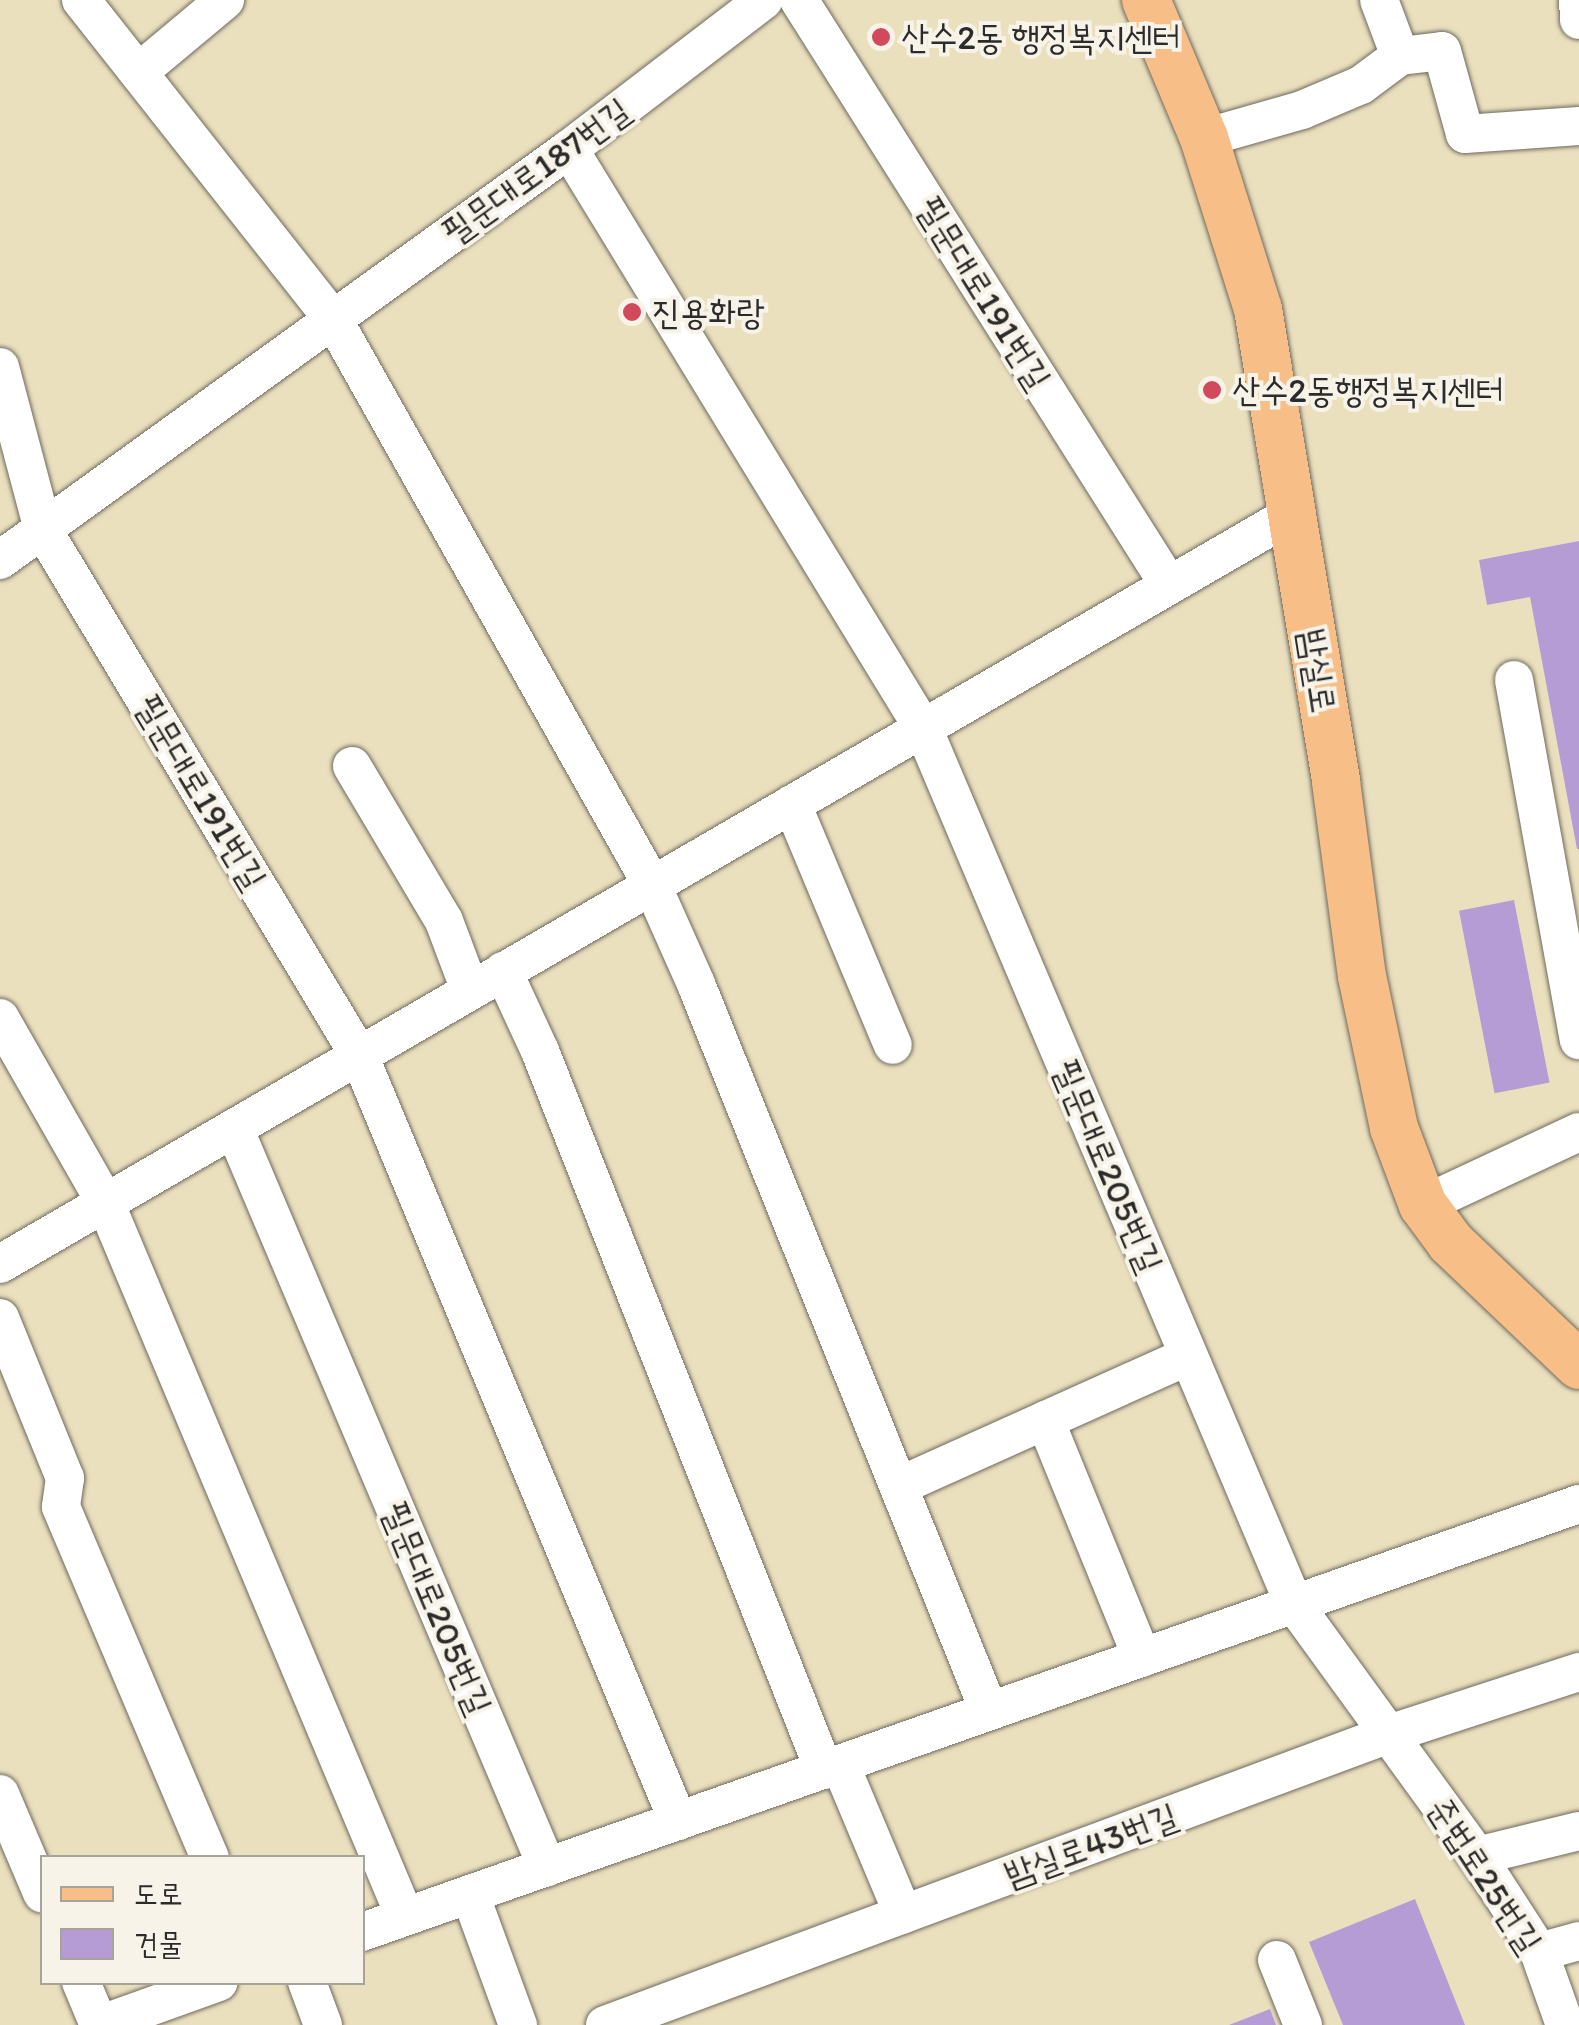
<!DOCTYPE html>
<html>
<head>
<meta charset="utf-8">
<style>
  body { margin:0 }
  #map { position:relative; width:1579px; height:2025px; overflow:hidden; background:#ebe0be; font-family:Itim,"Poor Story",sans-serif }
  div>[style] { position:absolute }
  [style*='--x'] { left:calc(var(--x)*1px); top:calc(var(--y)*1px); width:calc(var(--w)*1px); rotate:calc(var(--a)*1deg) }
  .building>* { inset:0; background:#b59cd5; transform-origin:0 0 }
  .roads { filter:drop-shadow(0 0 2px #6e6a5e) drop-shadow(0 0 2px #6e6a5e) }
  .minor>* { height:38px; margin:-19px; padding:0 19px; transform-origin:19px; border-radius:19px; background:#fff }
  .major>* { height:48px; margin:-24px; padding:0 24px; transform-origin:24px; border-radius:24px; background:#f7be87 }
  .dots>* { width:28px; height:28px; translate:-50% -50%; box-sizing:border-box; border:5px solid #f7f3e8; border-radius:50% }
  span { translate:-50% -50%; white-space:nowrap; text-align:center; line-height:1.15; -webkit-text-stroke:8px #f7f3e8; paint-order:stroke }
  .poi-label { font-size:35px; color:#2b2b2b }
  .left { translate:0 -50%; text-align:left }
  .street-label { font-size:35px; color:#2b2b2b }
  .legend { position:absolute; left:40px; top:1855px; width:325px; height:130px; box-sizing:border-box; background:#f7f3e8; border:2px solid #a5a39c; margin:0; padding:12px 18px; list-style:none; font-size:30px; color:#2b2b2b }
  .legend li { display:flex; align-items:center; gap:20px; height:50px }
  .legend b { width:50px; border:2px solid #a5a39c }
</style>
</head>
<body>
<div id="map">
  <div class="building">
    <div style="clip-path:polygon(1579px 541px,1579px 849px,1577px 849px,1530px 597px,1487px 605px,1479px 560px)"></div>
    <div style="left:1514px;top:900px;width:186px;height:56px;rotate:79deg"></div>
    <div style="clip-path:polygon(1415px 1899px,1465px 2025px,1343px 2025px,1309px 1942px)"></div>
    <div style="clip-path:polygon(1270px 2009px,1276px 2025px,1229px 2025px)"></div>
  </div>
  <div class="roads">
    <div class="minor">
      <div style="--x:81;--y:0;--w:407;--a:51.7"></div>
      <div style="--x:333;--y:319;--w:650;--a:60.59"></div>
      <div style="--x:652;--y:885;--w:108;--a:66"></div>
      <div style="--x:696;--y:984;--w:784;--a:68.05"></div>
      <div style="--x:799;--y:0;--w:692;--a:57.69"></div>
      <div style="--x:1379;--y:0;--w:60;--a:69.4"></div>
      <div style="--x:1578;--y:0;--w:20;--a:87"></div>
      <div style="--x:140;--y:71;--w:111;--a:-39.9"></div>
      <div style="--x:1204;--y:138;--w:102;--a:-15.9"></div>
      <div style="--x:1302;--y:110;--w:64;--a:-23"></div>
      <div style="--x:1361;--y:85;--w:49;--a:-36.6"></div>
      <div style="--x:1400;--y:56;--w:42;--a:-6.8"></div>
      <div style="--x:1442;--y:51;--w:86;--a:74.5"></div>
      <div style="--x:1465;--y:134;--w:114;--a:-4"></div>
      <div style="--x:569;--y:149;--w:679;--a:58.56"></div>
      <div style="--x:923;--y:728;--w:951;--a:67.05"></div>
      <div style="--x:1294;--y:1604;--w:311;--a:54"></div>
      <div style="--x:1477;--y:1856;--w:114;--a:57.1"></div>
      <div style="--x:1539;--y:1952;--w:77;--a:70.4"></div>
      <div style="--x:0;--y:367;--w:169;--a:75.2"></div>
      <div style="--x:43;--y:530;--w:613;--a:58.96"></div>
      <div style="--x:359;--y:1055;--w:830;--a:67.39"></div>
      <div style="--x:0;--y:560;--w:702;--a:-35.84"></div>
      <div style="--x:569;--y:149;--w:245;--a:-37.4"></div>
      <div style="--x:1514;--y:680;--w:366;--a:79.8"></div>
      <div style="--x:352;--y:766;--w:180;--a:59.3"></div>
      <div style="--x:444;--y:921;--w:74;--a:69.4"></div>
      <div style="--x:792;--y:804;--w:261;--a:67.3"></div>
      <div style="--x:503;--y:971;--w:88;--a:65.2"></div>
      <div style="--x:540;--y:1051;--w:773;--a:68.45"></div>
      <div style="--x:0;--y:1018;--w:212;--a:60.3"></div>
      <div style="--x:105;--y:1202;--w:775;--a:67.24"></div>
      <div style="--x:234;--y:1128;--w:803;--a:67.05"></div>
      <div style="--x:1423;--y:1205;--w:172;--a:-25.1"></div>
      <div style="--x:0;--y:1264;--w:1494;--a:-30.13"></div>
      <div style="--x:0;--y:1318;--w:173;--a:67.9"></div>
      <div style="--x:65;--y:1478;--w:29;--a:98"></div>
      <div style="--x:61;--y:1507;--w:381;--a:67"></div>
      <div style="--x:1045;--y:1420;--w:257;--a:67.8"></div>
      <div style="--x:899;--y:1486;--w:317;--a:-24.2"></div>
      <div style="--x:840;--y:1764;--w:163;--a:67.2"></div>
      <div style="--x:0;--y:1794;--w:108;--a:67"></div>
      <div style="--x:1477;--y:1856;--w:105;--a:-13.8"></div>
      <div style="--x:470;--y:1894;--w:140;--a:69.9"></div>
      <div style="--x:362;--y:1932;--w:1290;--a:-19.38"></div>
      <div style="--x:1539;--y:1952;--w:41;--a:-15.4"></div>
      <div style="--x:1277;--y:1960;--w:70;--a:68.2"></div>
      <div style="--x:81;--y:1982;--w:47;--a:67.3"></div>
      <div style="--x:307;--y:1982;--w:46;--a:69.6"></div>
      <div style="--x:99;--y:2025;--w:127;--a:-19.7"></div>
      <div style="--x:605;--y:2025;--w:836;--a:-20.36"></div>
      <div style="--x:1389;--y:1734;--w:200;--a:-18.1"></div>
    </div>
    <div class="major">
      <div style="--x:1146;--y:0;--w:150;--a:67.2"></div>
      <div style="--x:1204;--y:138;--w:179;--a:72.5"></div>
      <div style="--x:1258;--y:309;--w:479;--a:80.6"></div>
      <div style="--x:1336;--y:782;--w:196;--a:82.4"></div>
      <div style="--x:1362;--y:976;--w:155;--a:78.1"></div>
      <div style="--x:1394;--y:1128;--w:82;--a:69.4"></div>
      <div style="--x:1423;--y:1205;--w:47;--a:53.6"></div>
      <div style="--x:1451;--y:1243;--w:177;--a:43.6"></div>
    </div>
  </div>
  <div class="dots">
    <div style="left:881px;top:37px;background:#d1495b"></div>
    <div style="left:632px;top:312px;background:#d1495b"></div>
    <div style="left:1212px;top:390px;background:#d1495b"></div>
  </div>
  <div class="poi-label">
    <span class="left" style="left:901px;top:37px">산수2동 행정복지센터</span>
    <span class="left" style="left:652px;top:312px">진용화랑</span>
    <span class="left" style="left:1232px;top:390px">산수2동행정복지센터</span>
  </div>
  <div class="street-label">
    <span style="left:536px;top:171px;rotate:-36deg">필문대로187번길</span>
    <span style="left:984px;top:293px;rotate:58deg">필문대로191번길</span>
    <span style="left:1318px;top:671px;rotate:81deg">밤실로</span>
    <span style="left:201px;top:792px;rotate:59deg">필문대로191번길</span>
    <span style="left:1108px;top:1166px;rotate:67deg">필문대로205번길</span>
    <span style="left:437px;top:1608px;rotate:67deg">필문대로205번길</span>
    <span style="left:1091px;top:1845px;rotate:-20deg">밤실로43번길</span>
    <span style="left:1485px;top:1875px;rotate:57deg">준법로25번길</span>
  </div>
  <ul class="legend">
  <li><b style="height:12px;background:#f7be87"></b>도로</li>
  <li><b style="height:28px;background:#b59cd5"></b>건물</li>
  </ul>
</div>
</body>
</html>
